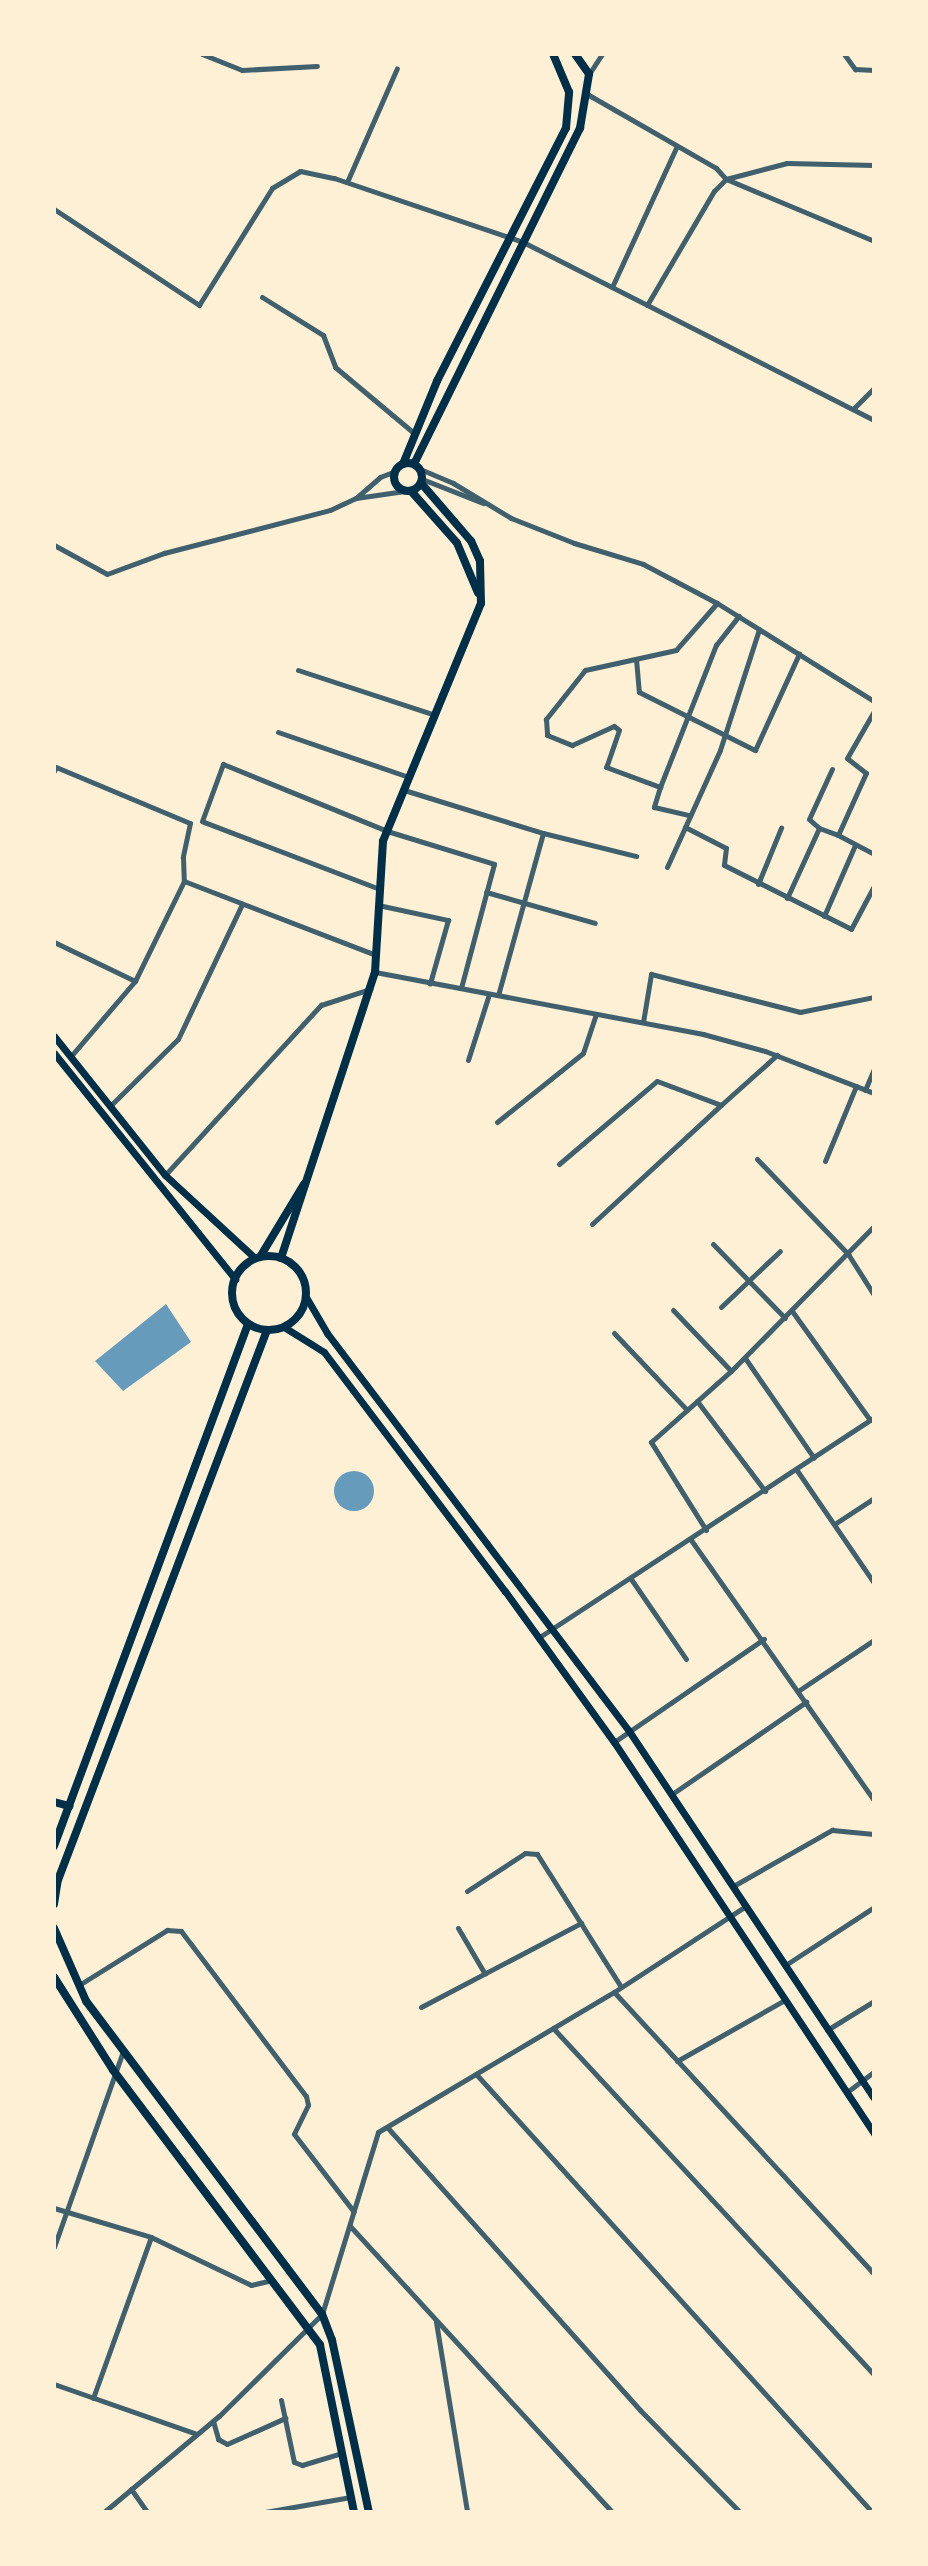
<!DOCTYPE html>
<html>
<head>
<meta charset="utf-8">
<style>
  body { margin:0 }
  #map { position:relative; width:928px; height:2566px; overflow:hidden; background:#fdf0d5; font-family:Lora,serif }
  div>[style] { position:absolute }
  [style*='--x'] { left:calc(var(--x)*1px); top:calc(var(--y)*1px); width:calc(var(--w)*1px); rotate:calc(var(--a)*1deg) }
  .water>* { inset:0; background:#669bbc }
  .round { border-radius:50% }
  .minor>* { height:5px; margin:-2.5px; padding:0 2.5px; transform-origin:2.5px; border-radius:2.5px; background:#3f606c }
  .secondary>* { height:7px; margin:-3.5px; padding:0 3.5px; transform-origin:3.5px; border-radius:3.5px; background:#003049 }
  .primary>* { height:8px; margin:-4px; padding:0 4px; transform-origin:4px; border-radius:4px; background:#003049 }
  .primary>.ring { margin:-4px; padding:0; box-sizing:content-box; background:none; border:8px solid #003049; border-radius:50% }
  span { translate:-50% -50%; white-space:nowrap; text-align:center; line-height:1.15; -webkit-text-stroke:5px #fdf0d5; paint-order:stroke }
  .frame { position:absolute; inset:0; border:56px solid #fdf0d5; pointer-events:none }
</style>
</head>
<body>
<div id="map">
  <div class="water">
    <div style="clip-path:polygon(166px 1304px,191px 1342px,123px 1391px,95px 1361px)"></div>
    <div class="round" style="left:334px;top:1471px;width:40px;height:40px"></div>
  </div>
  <div class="minor">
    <div style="--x:202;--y:54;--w:43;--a:21.8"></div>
    <div style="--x:242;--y:70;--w:75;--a:-3.1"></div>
    <div style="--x:844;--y:54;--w:19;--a:54"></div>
    <div style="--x:855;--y:69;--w:19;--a:3"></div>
    <div style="--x:589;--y:74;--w:24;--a:-57"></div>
    <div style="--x:587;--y:94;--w:149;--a:29.8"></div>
    <div style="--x:716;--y:168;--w:15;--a:48"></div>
    <div style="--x:726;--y:179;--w:160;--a:22.7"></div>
    <div style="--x:347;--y:182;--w:124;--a:-66.3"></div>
    <div style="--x:54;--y:209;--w:174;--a:33.5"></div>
    <div style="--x:199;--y:305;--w:138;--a:-58"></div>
    <div style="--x:272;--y:188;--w:33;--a:-31"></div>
    <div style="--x:300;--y:171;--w:35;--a:12"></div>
    <div style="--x:334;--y:178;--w:200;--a:18.7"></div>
    <div style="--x:523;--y:242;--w:394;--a:26.9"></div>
    <div style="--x:612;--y:287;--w:155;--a:-65.3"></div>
    <div style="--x:262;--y:297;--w:72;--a:31.9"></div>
    <div style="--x:323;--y:335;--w:34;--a:69"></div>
    <div style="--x:335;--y:367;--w:104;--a:39.9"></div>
    <div style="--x:647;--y:305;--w:132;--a:-59.6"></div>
    <div style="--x:714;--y:191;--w:17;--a:-45"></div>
    <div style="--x:726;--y:179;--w:63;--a:-14.7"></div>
    <div style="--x:787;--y:163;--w:87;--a:1.3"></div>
    <div style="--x:853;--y:409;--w:30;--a:-45"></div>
    <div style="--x:420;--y:469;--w:36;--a:23"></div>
    <div style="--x:453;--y:483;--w:68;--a:31.1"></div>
    <div style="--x:511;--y:518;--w:68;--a:21.6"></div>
    <div style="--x:574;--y:543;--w:72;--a:16.9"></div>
    <div style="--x:643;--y:564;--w:84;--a:27.8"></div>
    <div style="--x:717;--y:603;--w:185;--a:32"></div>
    <div style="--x:422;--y:479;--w:66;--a:21.5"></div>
    <div style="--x:356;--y:498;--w:49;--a:-8.3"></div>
    <div style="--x:54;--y:545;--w:60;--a:28.7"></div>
    <div style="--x:107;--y:574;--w:61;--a:-20.2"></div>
    <div style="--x:164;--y:553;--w:171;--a:-14.5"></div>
    <div style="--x:330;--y:510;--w:29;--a:-25"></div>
    <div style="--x:356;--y:498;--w:32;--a:-41"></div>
    <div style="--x:380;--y:477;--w:17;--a:-21"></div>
    <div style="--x:717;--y:603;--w:62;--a:131.1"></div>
    <div style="--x:676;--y:650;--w:93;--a:167.6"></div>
    <div style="--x:585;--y:670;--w:63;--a:128.5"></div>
    <div style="--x:546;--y:719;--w:16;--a:86"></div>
    <div style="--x:547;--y:735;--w:27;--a:22"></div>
    <div style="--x:572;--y:745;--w:46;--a:-24.3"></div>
    <div style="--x:614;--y:726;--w:6;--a:39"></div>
    <div style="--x:619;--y:730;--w:39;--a:109"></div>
    <div style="--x:606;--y:767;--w:58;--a:20.3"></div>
    <div style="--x:660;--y:787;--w:153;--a:-68.5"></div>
    <div style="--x:716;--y:645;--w:37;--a:-52"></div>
    <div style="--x:636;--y:659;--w:33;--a:85"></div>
    <div style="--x:639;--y:692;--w:130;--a:26.6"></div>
    <div style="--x:755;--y:750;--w:106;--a:-65.4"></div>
    <div style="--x:298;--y:670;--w:144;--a:18.2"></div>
    <div style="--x:278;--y:732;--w:139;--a:19"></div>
    <div style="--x:54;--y:771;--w:4;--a:-63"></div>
    <div style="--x:56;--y:767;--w:145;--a:22.7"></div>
    <div style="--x:190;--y:823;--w:35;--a:102"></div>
    <div style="--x:183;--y:857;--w:24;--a:88"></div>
    <div style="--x:184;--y:881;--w:111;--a:116.1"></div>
    <div style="--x:135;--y:981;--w:99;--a:130.5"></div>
    <div style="--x:660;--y:787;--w:21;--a:107"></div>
    <div style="--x:654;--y:807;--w:37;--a:13"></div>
    <div style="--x:404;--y:790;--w:145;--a:17.2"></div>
    <div style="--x:543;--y:833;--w:168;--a:105.5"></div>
    <div style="--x:685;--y:827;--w:46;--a:27.1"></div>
    <div style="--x:726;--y:848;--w:17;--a:97"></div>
    <div style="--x:724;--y:865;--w:142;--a:26.7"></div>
    <div style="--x:851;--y:929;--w:49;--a:-61.9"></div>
    <div style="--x:819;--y:828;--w:13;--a:-138"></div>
    <div style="--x:809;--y:819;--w:55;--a:-65.3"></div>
    <div style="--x:543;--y:833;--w:96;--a:13.9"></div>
    <div style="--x:838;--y:835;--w:41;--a:27.8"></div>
    <div style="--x:667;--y:867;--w:128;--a:-65.6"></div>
    <div style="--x:720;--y:750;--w:127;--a:-72.1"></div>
    <div style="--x:184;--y:881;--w:206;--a:21.1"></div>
    <div style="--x:758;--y:884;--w:61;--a:-67.7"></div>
    <div style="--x:377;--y:888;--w:187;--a:-159.1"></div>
    <div style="--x:202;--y:821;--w:61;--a:-69.8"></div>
    <div style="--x:223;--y:764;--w:177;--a:22.2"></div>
    <div style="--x:387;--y:831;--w:112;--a:17.1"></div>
    <div style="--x:494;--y:864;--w:128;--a:104.9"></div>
    <div style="--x:486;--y:892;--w:113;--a:15.9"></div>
    <div style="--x:787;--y:898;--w:77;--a:-65.4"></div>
    <div style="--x:819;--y:828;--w:20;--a:20"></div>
    <div style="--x:838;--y:835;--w:68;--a:-65.7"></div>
    <div style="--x:866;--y:773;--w:24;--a:-142"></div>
    <div style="--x:847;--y:758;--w:54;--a:-60.1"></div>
    <div style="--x:378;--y:905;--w:72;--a:12.1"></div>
    <div style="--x:448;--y:920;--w:66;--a:105.9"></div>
    <div style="--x:824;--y:916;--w:77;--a:-66.4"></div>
    <div style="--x:54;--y:942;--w:90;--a:25.7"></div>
    <div style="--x:375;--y:972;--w:334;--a:10.7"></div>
    <div style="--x:703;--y:1034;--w:64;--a:15.3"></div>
    <div style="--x:765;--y:1051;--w:117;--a:21.1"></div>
    <div style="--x:643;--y:1022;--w:49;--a:-80.5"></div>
    <div style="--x:651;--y:974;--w:154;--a:14.3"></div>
    <div style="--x:800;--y:1012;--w:76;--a:-11.5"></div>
    <div style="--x:468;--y:1060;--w:69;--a:-72.3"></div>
    <div style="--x:865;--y:1090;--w:23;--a:-67"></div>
    <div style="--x:110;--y:1106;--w:95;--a:-44.6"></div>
    <div style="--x:178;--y:1039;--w:149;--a:-64.6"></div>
    <div style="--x:497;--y:1122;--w:110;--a:-38.7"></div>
    <div style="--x:583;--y:1053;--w:41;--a:-71.6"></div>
    <div style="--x:757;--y:1159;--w:132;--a:46.2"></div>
    <div style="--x:848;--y:1254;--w:49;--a:57.6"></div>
    <div style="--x:825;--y:1161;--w:81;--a:-67.5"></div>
    <div style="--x:559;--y:1164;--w:128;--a:-40.3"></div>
    <div style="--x:657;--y:1081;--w:68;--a:20.6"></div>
    <div style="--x:721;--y:1105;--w:75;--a:-41.8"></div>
    <div style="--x:165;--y:1175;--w:231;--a:-47.5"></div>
    <div style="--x:321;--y:1005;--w:52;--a:-18.1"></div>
    <div style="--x:592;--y:1224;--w:176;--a:-42.7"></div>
    <div style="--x:713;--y:1244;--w:103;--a:45.8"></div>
    <div style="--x:721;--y:1307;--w:81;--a:-43.5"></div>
    <div style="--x:673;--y:1310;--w:84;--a:46.4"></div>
    <div style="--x:792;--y:1311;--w:134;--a:54.4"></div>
    <div style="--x:614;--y:1333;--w:106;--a:46.5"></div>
    <div style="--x:745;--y:1358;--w:121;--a:55.4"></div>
    <div style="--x:697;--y:1401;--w:113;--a:52.9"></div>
    <div style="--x:796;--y:1469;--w:138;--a:55.6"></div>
    <div style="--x:836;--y:1523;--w:45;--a:-33.3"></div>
    <div style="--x:706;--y:1530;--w:104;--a:-122"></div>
    <div style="--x:651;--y:1442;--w:107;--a:-41.6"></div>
    <div style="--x:731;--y:1371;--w:204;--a:-45.4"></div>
    <div style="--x:691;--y:1540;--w:318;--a:54.9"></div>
    <div style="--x:631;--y:1579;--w:97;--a:55.5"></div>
    <div style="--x:538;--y:1638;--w:402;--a:-33.3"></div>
    <div style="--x:798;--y:1691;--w:92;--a:-33.9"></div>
    <div style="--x:614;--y:1742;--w:182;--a:-34.5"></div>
    <div style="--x:672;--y:1794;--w:163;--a:-34.5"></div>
    <div style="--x:735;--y:1885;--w:112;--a:-29.6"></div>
    <div style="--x:832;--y:1830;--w:42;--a:5.4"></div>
    <div style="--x:467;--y:1891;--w:69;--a:-33.2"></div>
    <div style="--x:525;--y:1853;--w:12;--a:5"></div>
    <div style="--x:537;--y:1854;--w:157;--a:57.7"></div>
    <div style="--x:458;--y:1928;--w:53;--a:59.6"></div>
    <div style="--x:787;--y:1964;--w:104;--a:-33.2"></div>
    <div style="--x:79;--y:1985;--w:104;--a:-32"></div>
    <div style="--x:167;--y:1930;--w:14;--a:4"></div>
    <div style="--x:181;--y:1931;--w:207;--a:52.9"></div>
    <div style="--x:306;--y:2096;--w:9;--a:77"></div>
    <div style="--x:308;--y:2105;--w:32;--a:116"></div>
    <div style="--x:294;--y:2134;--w:98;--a:52.4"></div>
    <div style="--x:614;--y:1992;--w:384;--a:47.3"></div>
    <div style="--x:421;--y:2007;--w:181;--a:-27.7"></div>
    <div style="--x:553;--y:2028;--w:473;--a:47.2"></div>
    <div style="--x:827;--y:2030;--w:55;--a:-31.7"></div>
    <div style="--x:677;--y:2061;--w:124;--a:-29.5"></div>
    <div style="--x:476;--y:2074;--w:590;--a:47.88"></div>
    <div style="--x:847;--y:2092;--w:34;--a:-37"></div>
    <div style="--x:387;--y:2127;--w:380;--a:48.2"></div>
    <div style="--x:640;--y:2410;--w:143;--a:45.6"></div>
    <div style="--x:54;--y:2208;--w:101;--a:16.6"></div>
    <div style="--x:151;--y:2237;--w:111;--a:25.6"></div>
    <div style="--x:251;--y:2285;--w:22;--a:-13"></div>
    <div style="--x:350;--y:2226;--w:388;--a:47.5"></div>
    <div style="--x:54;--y:2247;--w:208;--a:-70.6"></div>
    <div style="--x:436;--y:2322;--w:193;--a:80.7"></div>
    <div style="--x:54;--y:2384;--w:151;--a:19.3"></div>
    <div style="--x:93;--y:2398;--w:171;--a:-70.2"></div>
    <div style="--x:281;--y:2400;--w:63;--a:78.2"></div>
    <div style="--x:294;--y:2462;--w:9;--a:21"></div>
    <div style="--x:302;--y:2465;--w:42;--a:-16.7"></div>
    <div style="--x:213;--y:2421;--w:19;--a:74"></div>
    <div style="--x:218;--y:2439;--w:10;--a:29"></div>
    <div style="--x:227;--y:2444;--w:64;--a:-24.1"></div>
    <div style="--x:131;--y:2489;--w:28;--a:55"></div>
    <div style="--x:104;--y:2512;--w:150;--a:-39.9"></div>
    <div style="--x:219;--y:2416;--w:145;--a:-44.7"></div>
    <div style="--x:322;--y:2314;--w:190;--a:-72.9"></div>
    <div style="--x:378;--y:2132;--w:274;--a:-30.7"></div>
    <div style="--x:614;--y:1992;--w:158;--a:-33.1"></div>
    <div style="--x:265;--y:2512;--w:87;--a:-9.9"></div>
  </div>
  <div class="secondary">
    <div style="--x:54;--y:1036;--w:178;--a:51.4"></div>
    <div style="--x:165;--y:1175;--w:121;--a:42.7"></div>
    <div style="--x:54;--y:1053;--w:290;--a:51.3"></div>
    <div style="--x:306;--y:1297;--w:42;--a:59.7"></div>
    <div style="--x:327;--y:1333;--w:500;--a:52.8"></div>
    <div style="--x:629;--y:1731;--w:441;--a:56.3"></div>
    <div style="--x:284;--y:1327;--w:47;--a:32"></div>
    <div style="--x:324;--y:1352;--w:300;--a:52.9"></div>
    <div style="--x:505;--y:1591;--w:186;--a:54.2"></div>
    <div style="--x:614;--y:1742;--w:470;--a:56.4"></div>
  </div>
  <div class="primary">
    <div class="ring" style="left:394px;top:463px;width:20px;height:20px"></div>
    <div style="--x:403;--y:464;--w:90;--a:-67.7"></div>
    <div style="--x:437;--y:381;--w:284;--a:-63"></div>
    <div style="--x:566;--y:128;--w:36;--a:-85"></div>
    <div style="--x:569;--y:92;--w:41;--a:-112.8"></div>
    <div style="--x:414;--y:464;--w:375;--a:-63.7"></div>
    <div style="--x:580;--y:128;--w:55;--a:-80.5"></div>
    <div style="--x:589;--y:74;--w:24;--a:-125"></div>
    <div style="--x:411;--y:491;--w:69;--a:48.5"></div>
    <div style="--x:457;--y:543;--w:54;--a:67.2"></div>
    <div class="ring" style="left:232px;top:1256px;width:66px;height:66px"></div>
    <div style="--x:260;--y:1257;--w:85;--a:-58.9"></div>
    <div style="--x:281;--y:1258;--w:301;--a:-71.8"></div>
    <div style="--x:375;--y:972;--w:131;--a:-86.5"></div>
    <div style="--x:383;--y:841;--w:257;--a:-67.6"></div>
    <div style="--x:481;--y:603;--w:42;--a:-91.4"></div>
    <div style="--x:480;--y:561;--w:22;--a:-114"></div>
    <div style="--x:471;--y:541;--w:77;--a:-130.8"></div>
    <div style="--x:54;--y:1802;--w:16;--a:15"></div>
    <div style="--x:54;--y:1846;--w:557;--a:-69.61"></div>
    <div style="--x:54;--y:1904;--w:24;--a:-81"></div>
    <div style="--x:58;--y:1880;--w:588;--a:-69.19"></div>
    <div style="--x:54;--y:1928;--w:80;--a:66.3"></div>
    <div style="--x:86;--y:2001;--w:392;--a:53"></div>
    <div style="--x:322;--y:2314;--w:28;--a:69"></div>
    <div style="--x:332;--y:2340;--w:176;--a:77.9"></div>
    <div style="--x:54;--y:1977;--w:110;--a:57.6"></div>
    <div style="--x:113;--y:2070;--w:344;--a:53"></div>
    <div style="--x:320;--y:2345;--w:170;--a:78.5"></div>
  </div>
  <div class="frame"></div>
</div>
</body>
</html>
